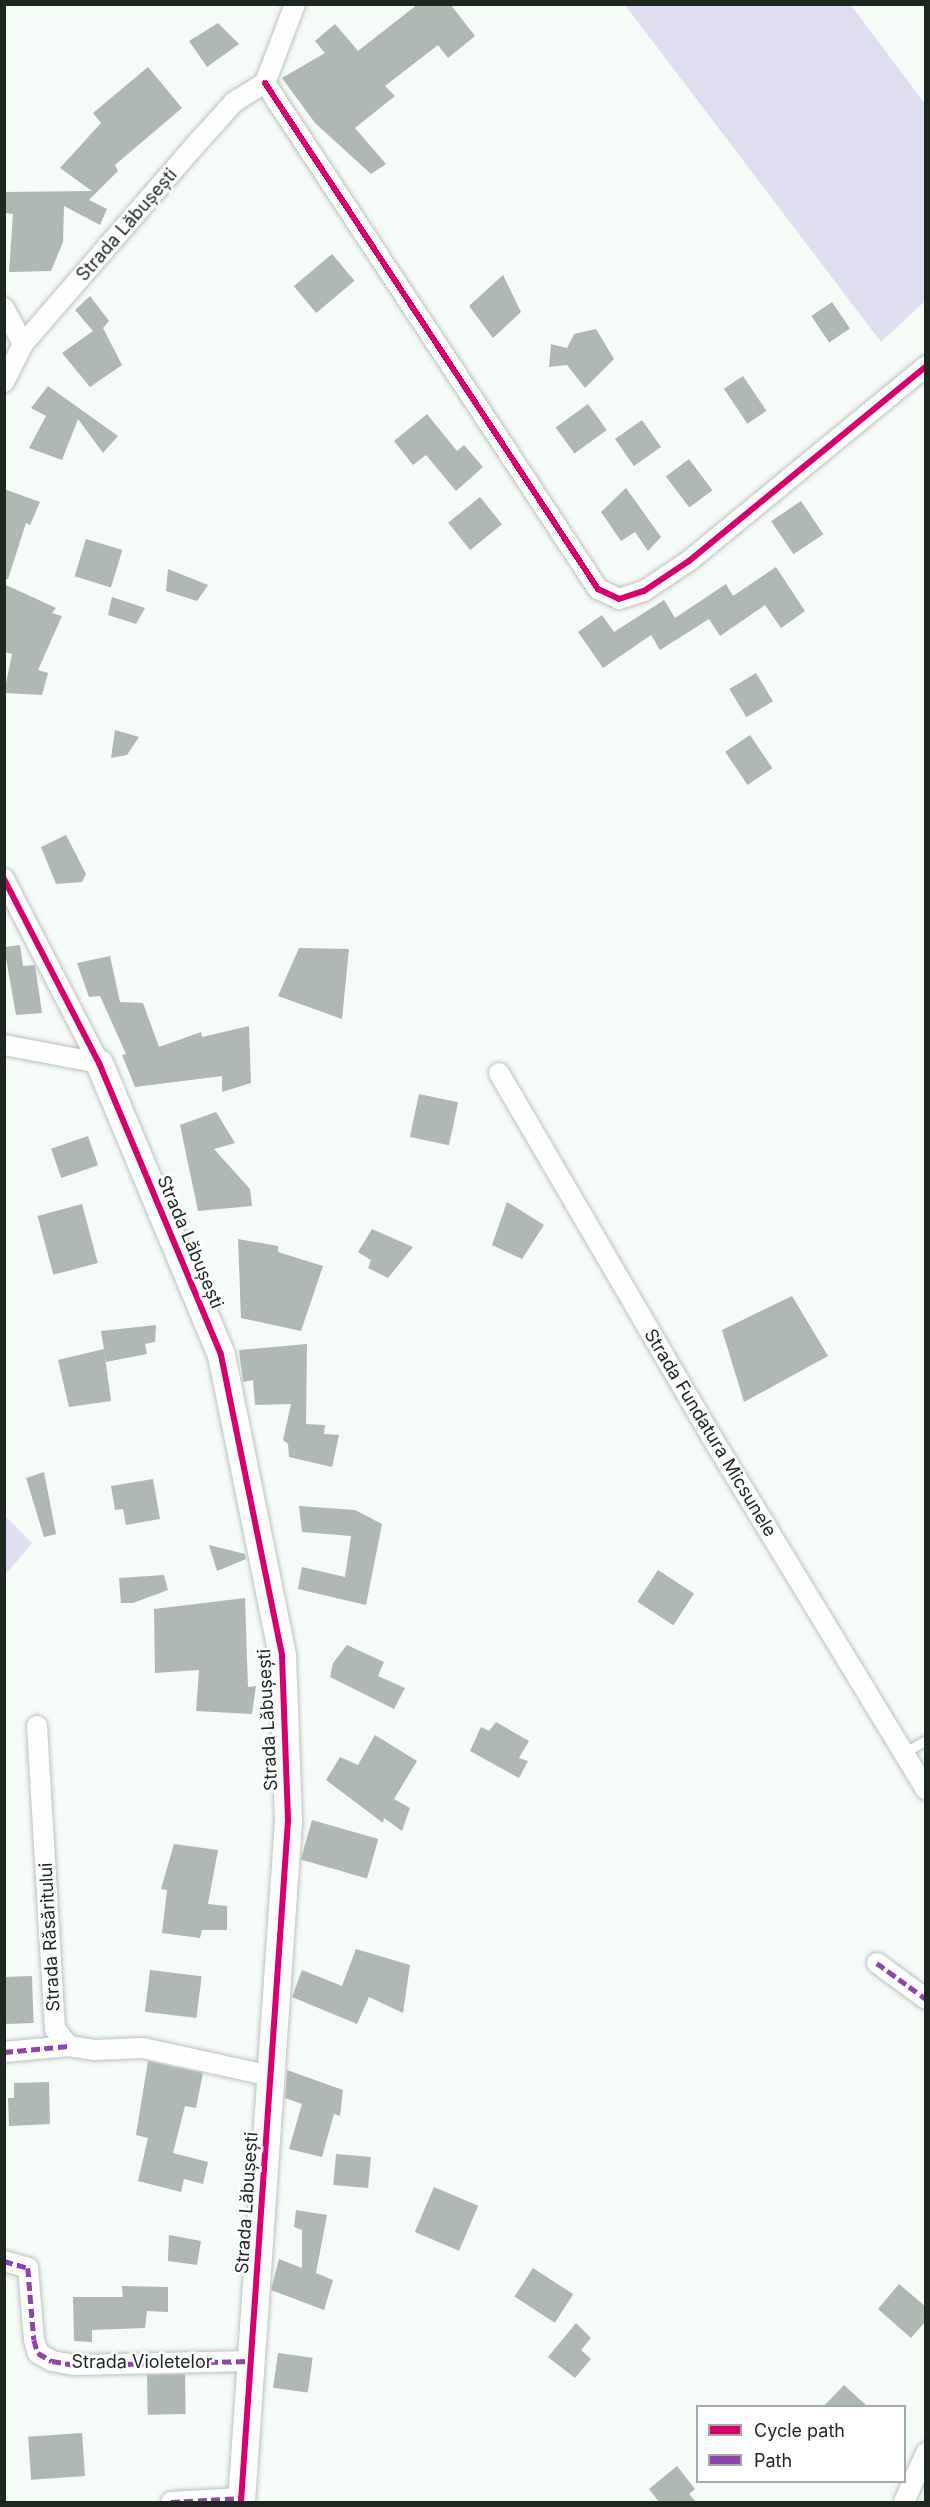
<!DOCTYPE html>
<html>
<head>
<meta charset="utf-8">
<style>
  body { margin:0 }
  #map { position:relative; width:930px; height:2507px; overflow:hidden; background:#f5fbf7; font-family:Inter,sans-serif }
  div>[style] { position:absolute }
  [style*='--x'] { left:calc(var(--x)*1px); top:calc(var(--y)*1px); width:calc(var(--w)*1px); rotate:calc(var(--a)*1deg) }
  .green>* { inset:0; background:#dfddf0 }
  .building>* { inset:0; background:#b0b8b3; transform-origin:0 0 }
  .roads { filter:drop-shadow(0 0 2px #bcc3be) drop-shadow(0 0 2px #bcc3be) }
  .lane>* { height:9px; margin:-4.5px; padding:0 4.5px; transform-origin:4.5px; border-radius:4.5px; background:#fefefe }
  .street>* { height:20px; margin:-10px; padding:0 10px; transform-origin:10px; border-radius:10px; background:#fefefe }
  .secondary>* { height:27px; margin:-13.5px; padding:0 13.5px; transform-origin:13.5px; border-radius:13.5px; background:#fefefe }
  .quiet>* { height:4.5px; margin-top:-2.25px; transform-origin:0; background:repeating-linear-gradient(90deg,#8e44ad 0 9px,transparent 0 13.5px) }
  .cycleway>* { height:6px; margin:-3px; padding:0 3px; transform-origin:3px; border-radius:3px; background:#d6006c }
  span { translate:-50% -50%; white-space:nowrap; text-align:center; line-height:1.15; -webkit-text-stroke:5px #fff; paint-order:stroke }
  .street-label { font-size:18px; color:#1c2720 }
  .frame { position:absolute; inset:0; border:6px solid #1c2720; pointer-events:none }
  .legend { position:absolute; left:696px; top:2405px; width:210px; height:78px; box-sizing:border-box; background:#fff; border:2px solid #a4a9a6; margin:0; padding:8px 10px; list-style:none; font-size:18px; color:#1c2720 }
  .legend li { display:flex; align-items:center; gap:12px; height:30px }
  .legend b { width:30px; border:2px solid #a4a9a6 }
</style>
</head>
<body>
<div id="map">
  <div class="green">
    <div style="clip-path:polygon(625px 5px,851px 5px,925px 104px,925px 301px,881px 342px)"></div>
    <div style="clip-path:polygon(5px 1516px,32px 1543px,5px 1575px)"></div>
  </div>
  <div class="building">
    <div style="clip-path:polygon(418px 4px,450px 4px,475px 36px,448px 58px,438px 45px,385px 86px,395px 96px,355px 128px,386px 164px,371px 174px,315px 123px,282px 78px,325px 53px,315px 41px,335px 24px,358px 51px)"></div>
    <div style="clip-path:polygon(218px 23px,239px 44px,207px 67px,189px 41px)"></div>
    <div style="clip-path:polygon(148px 67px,182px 108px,115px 165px,118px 171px,89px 200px,107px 209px,100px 225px,64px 206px,63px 242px,51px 271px,9px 272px,13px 214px,4px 213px,4px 192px,92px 191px,60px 168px,101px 123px,93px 113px)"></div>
    <div style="left:332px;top:254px;width:35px;height:50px;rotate:50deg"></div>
    <div style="clip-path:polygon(503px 275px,521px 312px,493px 338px,469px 306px)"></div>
    <div style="clip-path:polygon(90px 296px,109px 321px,103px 328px,122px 365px,90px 387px,62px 353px,93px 331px,75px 310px)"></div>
    <div style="left:832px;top:302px;width:32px;height:25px;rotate:56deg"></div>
    <div style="clip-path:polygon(596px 329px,614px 359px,585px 388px,567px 365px,549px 367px,551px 344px,567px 348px,574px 334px)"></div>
    <div style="left:743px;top:376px;width:42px;height:23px;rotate:56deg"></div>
    <div style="clip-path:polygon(48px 386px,118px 436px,103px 453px,78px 419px,62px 460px,29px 448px,46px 416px,31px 408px)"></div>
    <div style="left:588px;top:404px;width:32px;height:40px;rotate:54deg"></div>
    <div style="clip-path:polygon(427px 414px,457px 451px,464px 445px,483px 467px,456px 491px,426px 455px,413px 465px,394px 441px)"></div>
    <div style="left:642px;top:420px;width:33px;height:33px;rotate:55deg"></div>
    <div style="left:689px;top:459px;width:39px;height:29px;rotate:53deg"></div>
    <div style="clip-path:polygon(626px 488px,661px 537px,648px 551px,635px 532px,621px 541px,601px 512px)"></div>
    <div style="clip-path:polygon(4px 489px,40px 502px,30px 525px,26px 523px,8px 579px,4px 579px)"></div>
    <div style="left:480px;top:497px;width:35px;height:41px;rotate:51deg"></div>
    <div style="left:801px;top:501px;width:40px;height:36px;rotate:56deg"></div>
    <div style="left:86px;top:539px;width:38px;height:39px;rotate:17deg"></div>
    <div style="clip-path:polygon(776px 567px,805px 611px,781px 628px,765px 605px,720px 636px,709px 619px,660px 650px,651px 635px,603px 668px,578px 632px,602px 615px,614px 632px,664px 600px,675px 618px,726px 584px,733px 596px)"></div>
    <div style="clip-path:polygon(168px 569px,208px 585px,197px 601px,166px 591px)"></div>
    <div style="clip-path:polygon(4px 584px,56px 608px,52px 613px,62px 616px,38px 670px,48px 673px,42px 695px,4px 693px,12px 654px,4px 652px)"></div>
    <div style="clip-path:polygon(112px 597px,145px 608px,136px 624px,108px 615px)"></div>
    <div style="left:756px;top:673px;width:33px;height:31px;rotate:59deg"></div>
    <div style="clip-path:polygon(115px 730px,139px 737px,127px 755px,111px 758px)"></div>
    <div style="left:750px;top:735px;width:40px;height:30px;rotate:56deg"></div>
    <div style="clip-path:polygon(66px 835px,86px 874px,82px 882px,56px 884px,41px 847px)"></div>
    <div style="clip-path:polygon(20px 945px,23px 966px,35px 965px,42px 1013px,16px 1015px,4px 947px)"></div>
    <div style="clip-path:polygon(299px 948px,349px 949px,342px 1019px,278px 996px)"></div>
    <div style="clip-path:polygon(110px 956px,120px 1002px,143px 1003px,159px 1047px,201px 1032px,202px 1037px,249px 1026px,251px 1083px,222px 1092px,222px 1076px,135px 1087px,122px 1055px,126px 1054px,100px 996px,89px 997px,77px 963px)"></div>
    <div style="left:419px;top:1094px;width:40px;height:44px;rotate:12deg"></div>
    <div style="clip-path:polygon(216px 1112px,235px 1143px,214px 1149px,250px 1189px,252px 1206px,198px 1211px,180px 1125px)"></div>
    <div style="left:88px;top:1136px;width:31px;height:39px;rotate:71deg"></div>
    <div style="clip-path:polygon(507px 1202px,544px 1225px,522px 1259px,492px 1245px)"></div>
    <div style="left:82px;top:1204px;width:61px;height:46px;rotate:75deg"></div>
    <div style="clip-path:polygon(372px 1229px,413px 1247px,388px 1278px,368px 1268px,371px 1260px,358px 1252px)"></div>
    <div style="clip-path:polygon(238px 1239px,278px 1246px,278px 1252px,323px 1266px,301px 1331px,241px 1318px)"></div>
    <div style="clip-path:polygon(792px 1296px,828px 1356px,744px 1402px,722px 1330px)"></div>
    <div style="clip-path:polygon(156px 1325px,155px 1342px,145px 1344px,147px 1354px,106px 1362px,101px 1331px)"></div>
    <div style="clip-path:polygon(307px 1344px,306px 1424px,325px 1425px,324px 1434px,339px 1435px,332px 1467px,289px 1457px,288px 1444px,283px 1440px,291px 1404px,255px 1405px,253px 1380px,243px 1382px,239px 1350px)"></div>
    <div style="clip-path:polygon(104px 1349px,111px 1401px,69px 1407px,58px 1360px)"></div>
    <div style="clip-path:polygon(44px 1472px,56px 1534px,44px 1537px,26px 1478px)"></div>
    <div style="clip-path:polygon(153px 1479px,160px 1519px,126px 1525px,123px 1509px,115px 1510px,111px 1486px)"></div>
    <div style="clip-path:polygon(299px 1506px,355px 1510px,382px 1524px,366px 1605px,298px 1589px,302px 1567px,345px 1577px,351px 1536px,302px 1532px)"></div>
    <div style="clip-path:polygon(209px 1545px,245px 1554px,246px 1559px,217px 1571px)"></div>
    <div style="left:658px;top:1570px;width:43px;height:38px;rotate:33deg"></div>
    <div style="clip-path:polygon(164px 1575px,168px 1590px,133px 1603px,121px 1603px,119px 1578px)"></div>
    <div style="clip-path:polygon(245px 1598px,248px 1687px,256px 1686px,252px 1714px,196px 1711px,199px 1670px,155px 1673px,154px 1609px)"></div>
    <div style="clip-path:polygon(347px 1645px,384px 1662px,378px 1676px,405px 1688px,394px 1709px,330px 1677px,333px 1663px)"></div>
    <div style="clip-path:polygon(496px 1722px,529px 1741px,519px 1758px,528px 1761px,519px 1778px,470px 1751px,481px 1727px,489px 1731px)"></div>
    <div style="clip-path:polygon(375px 1735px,417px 1761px,394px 1799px,410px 1808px,402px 1831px,384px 1818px,383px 1823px,326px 1780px,340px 1757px,358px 1765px)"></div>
    <div style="left:312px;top:1820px;width:69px;height:41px;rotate:16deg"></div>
    <div style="clip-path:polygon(174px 1844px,218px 1850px,208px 1904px,227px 1906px,227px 1930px,202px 1930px,200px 1938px,162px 1933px,167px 1890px,161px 1889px)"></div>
    <div style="clip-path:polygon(356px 1949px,410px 1965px,403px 2013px,369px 1997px,357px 2024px,292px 1997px,302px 1970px,342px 1986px)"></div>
    <div style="left:150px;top:1970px;width:52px;height:42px;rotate:7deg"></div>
    <div style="left:32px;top:1976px;width:47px;height:28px;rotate:88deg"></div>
    <div style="clip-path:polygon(148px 2061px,203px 2073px,196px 2108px,185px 2106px,173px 2153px,208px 2162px,203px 2184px,184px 2179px,181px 2192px,138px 2181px,148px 2138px,136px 2135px)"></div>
    <div style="clip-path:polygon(287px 2070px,343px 2090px,340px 2116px,334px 2114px,322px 2157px,289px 2149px,302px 2104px,285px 2098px)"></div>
    <div style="clip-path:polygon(49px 2082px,50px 2124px,9px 2126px,8px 2098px,14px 2098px,14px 2083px)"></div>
    <div style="left:336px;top:2154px;width:35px;height:31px;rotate:5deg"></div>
    <div style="left:434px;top:2187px;width:48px;height:49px;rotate:23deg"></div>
    <div style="clip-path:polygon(296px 2210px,327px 2215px,316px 2273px,333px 2280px,324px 2310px,271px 2290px,279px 2259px,302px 2268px,302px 2230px,294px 2227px)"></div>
    <div style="clip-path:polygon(169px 2235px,201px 2241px,197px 2265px,168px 2261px)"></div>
    <div style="left:533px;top:2268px;width:48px;height:34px;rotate:33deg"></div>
    <div style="clip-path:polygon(899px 2284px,926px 2307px,926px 2321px,911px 2338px,878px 2309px)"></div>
    <div style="clip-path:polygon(122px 2286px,168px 2287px,168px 2312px,147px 2311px,145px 2328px,92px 2330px,92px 2342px,74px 2341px,73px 2297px,123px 2297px)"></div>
    <div style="clip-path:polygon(576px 2323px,591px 2338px,581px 2350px,591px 2359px,575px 2378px,548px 2357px)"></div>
    <div style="left:278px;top:2353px;width:35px;height:35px;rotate:8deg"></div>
    <div style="left:185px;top:2374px;width:40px;height:38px;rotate:89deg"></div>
    <div style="clip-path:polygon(844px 2385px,867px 2406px,824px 2406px)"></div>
    <div style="left:82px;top:2433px;width:43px;height:54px;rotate:86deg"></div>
    <div style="clip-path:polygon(677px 2466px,695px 2489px,689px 2494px,696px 2502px,659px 2502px,649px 2489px)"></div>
  </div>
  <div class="roads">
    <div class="lane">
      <div style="--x:903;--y:1753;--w:26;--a:-29"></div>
    </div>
    <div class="street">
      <div style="--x:265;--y:83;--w:606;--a:56.65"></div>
      <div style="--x:598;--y:589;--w:23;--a:25"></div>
      <div style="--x:619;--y:599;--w:26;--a:-18"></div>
      <div style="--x:644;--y:591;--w:54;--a:-33.7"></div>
      <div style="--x:689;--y:561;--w:307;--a:-39.4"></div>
      <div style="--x:265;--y:83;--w:85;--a:-69.2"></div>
      <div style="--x:4;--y:308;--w:41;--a:62.2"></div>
      <div style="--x:4;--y:382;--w:42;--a:-63.4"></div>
      <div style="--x:23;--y:344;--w:270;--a:-49.1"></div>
      <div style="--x:200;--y:140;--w:51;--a:-48.2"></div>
      <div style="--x:234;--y:102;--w:36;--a:-32"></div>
      <div style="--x:4;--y:879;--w:207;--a:62.7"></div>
      <div style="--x:4;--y:1045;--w:97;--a:10.7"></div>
      <div style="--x:499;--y:1073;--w:420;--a:59.7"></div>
      <div style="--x:711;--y:1436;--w:414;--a:58.7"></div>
      <div style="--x:37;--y:1726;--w:304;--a:86.6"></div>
      <div style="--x:55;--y:2029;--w:22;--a:51"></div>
      <div style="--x:69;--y:2046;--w:25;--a:9"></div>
      <div style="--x:94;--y:2050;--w:49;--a:-2.3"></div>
      <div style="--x:143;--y:2048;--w:131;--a:12.3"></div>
      <div style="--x:877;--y:1963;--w:61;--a:36.3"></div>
      <div style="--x:4;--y:2052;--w:65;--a:-5.3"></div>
      <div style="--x:4;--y:2261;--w:25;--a:16"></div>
      <div style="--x:28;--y:2268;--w:72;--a:85.2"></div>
      <div style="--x:34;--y:2340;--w:14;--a:73"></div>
      <div style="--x:38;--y:2353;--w:16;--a:30"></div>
      <div style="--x:52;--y:2361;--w:22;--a:10"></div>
      <div style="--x:74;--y:2365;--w:178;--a:-1.3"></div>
      <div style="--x:171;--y:2502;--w:71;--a:-3.2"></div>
      <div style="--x:904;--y:2502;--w:54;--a:-65.8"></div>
    </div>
    <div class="secondary">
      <div style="--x:99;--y:1063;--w:316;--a:67.3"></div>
      <div style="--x:221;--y:1355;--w:307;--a:78.5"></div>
      <div style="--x:282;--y:1656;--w:165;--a:87.9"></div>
      <div style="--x:288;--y:1821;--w:683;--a:93.95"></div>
    </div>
  </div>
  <div class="quiet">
    <div style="--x:877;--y:1963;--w:61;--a:36.3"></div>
    <div style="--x:4;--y:2052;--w:65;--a:-5.3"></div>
    <div style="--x:4;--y:2261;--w:25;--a:16"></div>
    <div style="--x:28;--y:2268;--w:72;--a:85.2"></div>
    <div style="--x:34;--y:2340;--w:14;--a:73"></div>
    <div style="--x:38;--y:2353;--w:16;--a:30"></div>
    <div style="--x:52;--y:2361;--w:22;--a:10"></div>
    <div style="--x:74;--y:2365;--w:178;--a:-1.3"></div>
    <div style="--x:171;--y:2502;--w:71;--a:-3.2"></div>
  </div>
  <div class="cycleway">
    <div style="--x:265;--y:83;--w:606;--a:56.65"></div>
    <div style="--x:598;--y:589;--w:23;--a:25"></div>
    <div style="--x:619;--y:599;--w:26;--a:-18"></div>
    <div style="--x:644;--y:591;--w:54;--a:-33.7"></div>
    <div style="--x:689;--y:561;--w:307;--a:-39.4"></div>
    <div style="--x:4;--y:879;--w:207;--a:62.7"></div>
    <div style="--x:99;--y:1063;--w:316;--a:67.3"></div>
    <div style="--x:221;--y:1355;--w:307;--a:78.5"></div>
    <div style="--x:282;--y:1656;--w:165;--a:87.9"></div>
    <div style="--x:288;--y:1821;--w:683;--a:93.95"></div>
  </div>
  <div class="street-label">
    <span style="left:127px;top:225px;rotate:-49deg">Strada Lăbușești</span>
    <span style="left:190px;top:1242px;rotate:67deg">Strada Lăbușești</span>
    <span style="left:710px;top:1433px;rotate:59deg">Strada Fundatura Micsunele</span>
    <span style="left:268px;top:1720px;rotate:-93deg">Strada Lăbușești</span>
    <span style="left:50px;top:1937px;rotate:-93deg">Strada Răsăritului</span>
    <span style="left:247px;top:2203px;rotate:-86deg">Strada Lăbușești</span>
    <span style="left:142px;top:2362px">Strada Violetelor</span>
  </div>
  <div class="frame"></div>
  <ul class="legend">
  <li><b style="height:8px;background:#d6006c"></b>Cycle path</li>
  <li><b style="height:8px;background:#8e44ad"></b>Path</li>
  </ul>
</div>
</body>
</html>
